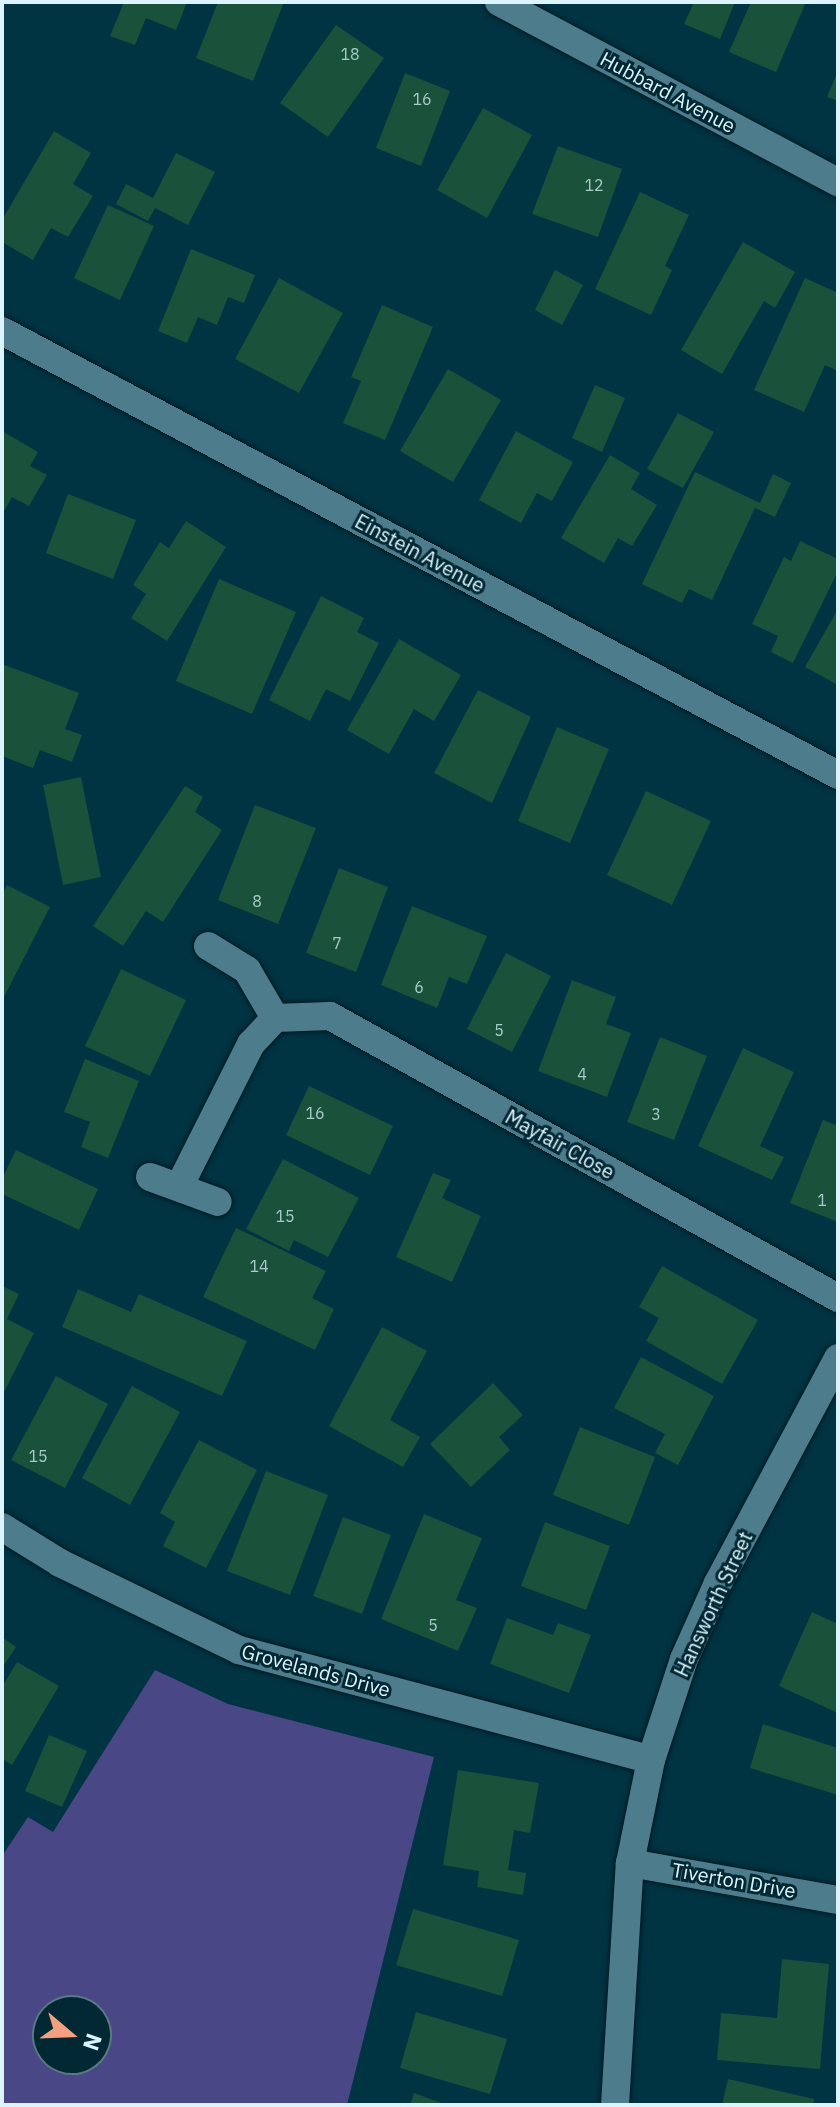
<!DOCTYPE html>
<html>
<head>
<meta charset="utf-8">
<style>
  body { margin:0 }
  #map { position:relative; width:840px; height:2107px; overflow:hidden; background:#003442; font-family:"IBM Plex Sans",sans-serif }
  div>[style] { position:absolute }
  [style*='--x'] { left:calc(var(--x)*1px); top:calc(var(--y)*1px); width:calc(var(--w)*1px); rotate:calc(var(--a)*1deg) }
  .green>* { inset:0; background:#494785 }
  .building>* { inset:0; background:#19513a }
  .roads { filter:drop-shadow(0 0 2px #021921) drop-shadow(0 0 2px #021921) }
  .street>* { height:28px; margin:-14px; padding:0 14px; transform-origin:14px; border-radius:14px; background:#4d7c8d }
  span { translate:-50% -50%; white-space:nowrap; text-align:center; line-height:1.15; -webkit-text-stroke:6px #022834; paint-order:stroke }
  .number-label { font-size:16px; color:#aacbcc }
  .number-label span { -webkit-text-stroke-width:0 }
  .street-label { font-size:20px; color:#dbf4fd }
  .frame { position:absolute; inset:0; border:4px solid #dbf4fd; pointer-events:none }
  .north { position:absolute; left:32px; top:1995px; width:80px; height:80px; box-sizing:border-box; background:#022834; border:2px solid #597a84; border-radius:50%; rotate:109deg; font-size:22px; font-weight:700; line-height:32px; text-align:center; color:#dbf4fd }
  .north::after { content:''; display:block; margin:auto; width:28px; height:36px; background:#f2a07f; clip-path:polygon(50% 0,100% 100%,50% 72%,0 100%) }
</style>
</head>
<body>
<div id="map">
  <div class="green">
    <i style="clip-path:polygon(evenodd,155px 1670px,228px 1704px,434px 1757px,347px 2105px,2px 2105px,2px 1856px,28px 1817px,53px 1832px,155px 1670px,48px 2011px,96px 2011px,96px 2059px,48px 2059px,48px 2011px)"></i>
  </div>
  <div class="building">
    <i style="clip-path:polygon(124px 2px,187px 2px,176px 30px,146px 18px,135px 45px,110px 36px)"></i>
    <i style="clip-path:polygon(218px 2px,284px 2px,253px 81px,196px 58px)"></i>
    <i style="clip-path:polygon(694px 2px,735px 2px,720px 39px,684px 24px)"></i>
    <i style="clip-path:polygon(751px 2px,806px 2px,776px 72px,729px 52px)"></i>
    <i style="clip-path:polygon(336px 25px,384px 58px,328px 137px,280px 103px)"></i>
    <i style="clip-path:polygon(838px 71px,838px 101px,827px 97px)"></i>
    <i style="clip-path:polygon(405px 73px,450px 91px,421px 166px,376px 148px)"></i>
    <i style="clip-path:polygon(483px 108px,532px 135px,487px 218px,437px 190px)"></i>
    <i style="clip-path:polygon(54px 131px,91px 153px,73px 184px,93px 196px,68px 237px,51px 228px,33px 260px,2px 242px,2px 220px)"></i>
    <i style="clip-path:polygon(558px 146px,622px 169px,598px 237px,532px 214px)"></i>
    <i style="clip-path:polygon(176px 153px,215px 172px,188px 225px,155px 208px,148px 221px,116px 204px,126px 184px,153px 198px)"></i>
    <i style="clip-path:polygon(640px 192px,689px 215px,665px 266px,672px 270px,651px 315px,595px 289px)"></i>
    <i style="clip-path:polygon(108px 205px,154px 226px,120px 300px,74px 278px)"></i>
    <i style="clip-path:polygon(743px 242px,795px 272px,775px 308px,764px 301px,722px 374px,681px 350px)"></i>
    <i style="clip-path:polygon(191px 249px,255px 275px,244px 303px,228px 297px,217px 325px,198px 317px,187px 343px,158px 331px)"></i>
    <i style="clip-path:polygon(555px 270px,583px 285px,562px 325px,535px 310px)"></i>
    <i style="clip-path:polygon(279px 278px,343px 313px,299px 393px,235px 359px)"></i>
    <i style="clip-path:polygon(805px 278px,838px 293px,838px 371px,825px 365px,804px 412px,754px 390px)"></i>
    <i style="clip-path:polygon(382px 305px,433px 327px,385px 440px,343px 423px,361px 381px,351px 377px)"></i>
    <i style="clip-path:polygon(448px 369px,501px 400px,453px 482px,400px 451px)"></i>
    <i style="clip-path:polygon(595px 385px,625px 398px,602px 452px,572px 438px)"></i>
    <i style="clip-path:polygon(678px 413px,714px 432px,683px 488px,647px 469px)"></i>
    <i style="clip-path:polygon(2px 431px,38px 452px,30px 466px,47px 475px,29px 506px,12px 497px,2px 515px)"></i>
    <i style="clip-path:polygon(516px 431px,573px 462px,552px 501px,537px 493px,521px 523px,479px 500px)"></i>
    <i style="clip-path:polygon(610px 455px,640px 473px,631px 489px,657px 505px,632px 546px,618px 538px,604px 563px,561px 538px)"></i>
    <i style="clip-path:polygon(695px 472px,760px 503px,773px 474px,791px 483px,775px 517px,755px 508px,712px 600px,689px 589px,682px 603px,642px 584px)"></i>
    <i style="clip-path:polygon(68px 494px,136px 520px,113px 579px,46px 553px)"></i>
    <i style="clip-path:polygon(186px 521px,226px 547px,167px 641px,131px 618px,146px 594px,133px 585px,160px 542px,169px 548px)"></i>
    <i style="clip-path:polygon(800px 541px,838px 559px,838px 571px,793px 663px,771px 652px,778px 636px,752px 624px,784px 557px,791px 561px)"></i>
    <i style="clip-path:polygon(219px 579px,296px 612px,252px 714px,176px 681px)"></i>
    <i style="clip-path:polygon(321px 596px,364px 618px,357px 632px,379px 643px,350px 701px,326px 689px,310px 721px,269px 700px)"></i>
    <i style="clip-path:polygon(838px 609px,838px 685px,805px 667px)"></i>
    <i style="clip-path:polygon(399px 639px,461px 675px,434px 721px,414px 709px,389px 754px,347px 730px)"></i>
    <i style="clip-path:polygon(2px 664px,79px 693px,65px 729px,82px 735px,72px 762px,40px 750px,33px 768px,2px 756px)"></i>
    <i style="clip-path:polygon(478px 690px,531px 717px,492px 803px,434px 773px)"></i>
    <i style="clip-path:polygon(557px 727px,609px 749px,570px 843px,518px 821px)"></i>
    <i style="clip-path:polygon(81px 777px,101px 877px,63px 885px,43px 785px)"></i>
    <i style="clip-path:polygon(185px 786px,203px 797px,195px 812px,222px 830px,163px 922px,146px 911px,123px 946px,93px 926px)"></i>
    <i style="clip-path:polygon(646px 791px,711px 821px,672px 905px,607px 875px)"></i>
    <i style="clip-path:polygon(255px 805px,316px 828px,278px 924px,218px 900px)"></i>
    <i style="clip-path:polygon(339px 868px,388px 887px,356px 972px,306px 953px)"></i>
    <i style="clip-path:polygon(7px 885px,50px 907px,2px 1001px,2px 895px)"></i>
    <i style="clip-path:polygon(412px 906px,487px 936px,467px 984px,449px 977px,437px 1008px,381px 985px)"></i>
    <i style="clip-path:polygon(506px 953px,551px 976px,512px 1052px,467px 1029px)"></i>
    <i style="clip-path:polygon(121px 969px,186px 1000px,150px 1076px,85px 1046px)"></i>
    <i style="clip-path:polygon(572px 980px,616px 997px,606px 1024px,631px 1033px,607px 1097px,538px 1071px)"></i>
    <i style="clip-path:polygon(660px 1037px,707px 1056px,674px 1140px,627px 1122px)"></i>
    <i style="clip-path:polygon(743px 1048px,794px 1072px,760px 1146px,784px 1157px,772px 1180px,698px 1146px)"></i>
    <i style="clip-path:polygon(85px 1059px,139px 1081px,108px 1158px,81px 1147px,90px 1122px,64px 1112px)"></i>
    <i style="clip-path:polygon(309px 1086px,393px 1126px,370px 1175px,286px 1135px)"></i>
    <i style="clip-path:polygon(823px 1120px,838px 1126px,838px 1222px,790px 1203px)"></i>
    <i style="clip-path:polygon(16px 1150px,98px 1189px,79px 1230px,2px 1194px,2px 1179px)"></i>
    <i style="clip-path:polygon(283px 1159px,359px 1198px,328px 1257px,294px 1240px,289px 1251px,246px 1229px)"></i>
    <i style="clip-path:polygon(433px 1173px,451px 1180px,442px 1198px,481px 1216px,452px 1282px,396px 1257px)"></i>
    <i style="clip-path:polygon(236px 1228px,326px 1271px,312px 1298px,334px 1309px,315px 1350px,203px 1297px)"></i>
    <i style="clip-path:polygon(662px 1266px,758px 1320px,722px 1384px,646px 1341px,659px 1318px,639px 1307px)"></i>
    <i style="clip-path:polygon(2px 1286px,19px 1294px,7px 1319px,34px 1333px,2px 1396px)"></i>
    <i style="clip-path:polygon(78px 1289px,131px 1312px,139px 1294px,247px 1341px,222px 1396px,62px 1327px)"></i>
    <i style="clip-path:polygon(382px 1327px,427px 1351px,390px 1420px,420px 1437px,403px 1467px,329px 1426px)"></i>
    <i style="clip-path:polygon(641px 1357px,714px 1396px,678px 1465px,655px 1453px,665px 1434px,614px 1408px)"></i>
    <i style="clip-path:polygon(56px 1376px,108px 1404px,65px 1488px,11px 1460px)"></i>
    <i style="clip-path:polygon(493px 1383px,523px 1415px,499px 1437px,510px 1450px,471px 1487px,430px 1444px)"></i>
    <i style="clip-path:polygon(132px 1386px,180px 1412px,130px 1505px,82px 1478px)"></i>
    <i style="clip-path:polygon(580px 1427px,655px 1457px,629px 1525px,553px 1495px)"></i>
    <i style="clip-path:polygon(199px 1440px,257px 1470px,206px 1568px,163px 1546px,175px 1522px,160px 1513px)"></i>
    <i style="clip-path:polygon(266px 1471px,328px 1495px,290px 1595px,227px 1571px)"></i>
    <i style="clip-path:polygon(424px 1514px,482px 1538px,456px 1600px,477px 1608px,458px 1651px,381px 1619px)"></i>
    <i style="clip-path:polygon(343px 1517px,391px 1535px,362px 1614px,313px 1596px)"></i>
    <i style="clip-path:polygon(545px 1522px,610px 1546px,586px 1610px,521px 1586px)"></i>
    <i style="clip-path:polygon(812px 1612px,838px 1624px,838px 1713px,779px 1686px)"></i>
    <i style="clip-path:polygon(507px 1618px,553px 1635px,558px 1623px,591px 1635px,569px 1693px,490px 1664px)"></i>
    <i style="clip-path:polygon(2px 1637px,16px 1647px,2px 1668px)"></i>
    <i style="clip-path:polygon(17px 1662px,59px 1686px,12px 1765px,2px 1759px,2px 1687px)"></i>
    <i style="clip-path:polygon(763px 1724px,838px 1748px,838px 1795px,750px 1768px)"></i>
    <i style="clip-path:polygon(49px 1735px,87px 1751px,62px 1807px,25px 1791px)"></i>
    <i style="clip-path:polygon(458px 1770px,539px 1783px,530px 1833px,514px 1830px,508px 1870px,526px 1873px,523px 1895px,477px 1887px,479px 1871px,443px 1865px)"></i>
    <i style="clip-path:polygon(413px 1909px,519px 1940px,502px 1996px,396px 1965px)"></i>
    <i style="clip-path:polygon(782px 1959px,829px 1964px,820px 2069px,717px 2060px,721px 2013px,777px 2018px)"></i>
    <i style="clip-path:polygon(416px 2012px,507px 2039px,490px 2094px,400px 2068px)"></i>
    <i style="clip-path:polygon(728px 2079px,814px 2099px,813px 2105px,722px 2105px)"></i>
    <i style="clip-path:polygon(414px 2093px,447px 2105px,410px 2105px)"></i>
  </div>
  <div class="roads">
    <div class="street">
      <i style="--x:499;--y:2;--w:384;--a:28"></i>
      <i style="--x:2;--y:331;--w:947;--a:27.97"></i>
      <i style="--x:208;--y:946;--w:46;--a:31.6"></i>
      <i style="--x:247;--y:970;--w:56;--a:59.7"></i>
      <i style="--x:150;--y:1177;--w:72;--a:20.2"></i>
      <i style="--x:180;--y:1185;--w:158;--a:-63.3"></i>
      <i style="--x:251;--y:1044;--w:35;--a:-47"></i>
      <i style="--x:275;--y:1018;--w:55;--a:-2.1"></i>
      <i style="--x:330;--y:1016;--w:581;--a:29.04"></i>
      <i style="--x:2;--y:1527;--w:68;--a:31.8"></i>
      <i style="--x:60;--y:1563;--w:199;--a:25.9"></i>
      <i style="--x:239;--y:1650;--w:426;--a:14.9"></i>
      <i style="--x:630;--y:1863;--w:211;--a:10.1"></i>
      <i style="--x:615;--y:2105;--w:242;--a:-86.5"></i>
      <i style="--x:630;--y:1863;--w:105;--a:-78.5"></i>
      <i style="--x:651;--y:1760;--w:106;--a:-71.9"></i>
      <i style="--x:684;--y:1659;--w:83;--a:-65.9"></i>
      <i style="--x:718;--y:1583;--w:255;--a:-61.9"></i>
    </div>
  </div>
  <div class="number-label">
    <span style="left:350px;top:54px">18</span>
    <span style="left:422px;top:99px">16</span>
    <span style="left:594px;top:185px">12</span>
    <span style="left:257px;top:901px">8</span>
    <span style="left:337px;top:943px">7</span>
    <span style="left:419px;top:987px">6</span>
    <span style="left:499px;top:1030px">5</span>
    <span style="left:582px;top:1074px">4</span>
    <span style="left:315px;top:1113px">16</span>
    <span style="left:656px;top:1114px">3</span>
    <span style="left:822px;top:1200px">1</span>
    <span style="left:285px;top:1216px">15</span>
    <span style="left:259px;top:1266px">14</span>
    <span style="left:38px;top:1456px">15</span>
    <span style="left:433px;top:1625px">5</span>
  </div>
  <div class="street-label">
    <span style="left:668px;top:92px;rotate:28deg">Hubbard Avenue</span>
    <span style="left:420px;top:553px;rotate:28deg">Einstein Avenue</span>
    <span style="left:560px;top:1144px;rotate:29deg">Mayfair Close</span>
    <span style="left:713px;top:1604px;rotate:-65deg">Hansworth Street</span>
    <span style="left:316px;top:1670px;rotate:15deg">Grovelands Drive</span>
    <span style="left:734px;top:1880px;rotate:10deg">Tiverton Drive</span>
  </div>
  <div class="frame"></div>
  <div class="north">N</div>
</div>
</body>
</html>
